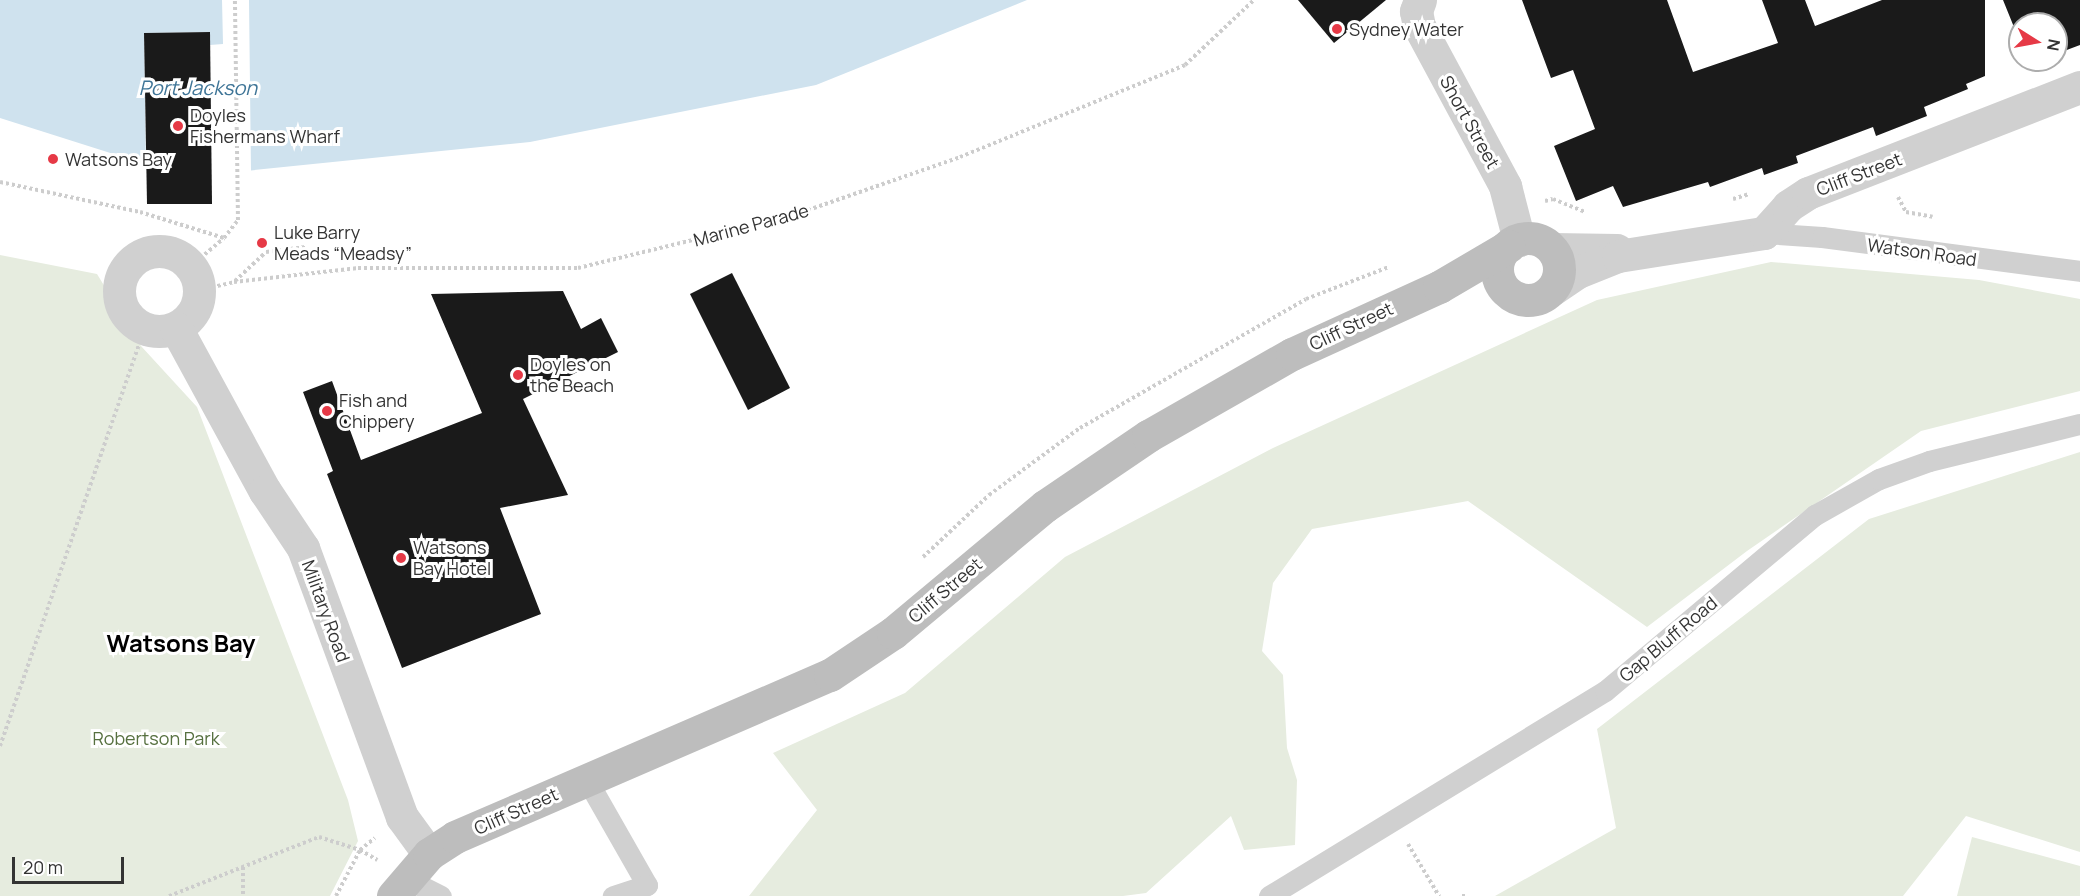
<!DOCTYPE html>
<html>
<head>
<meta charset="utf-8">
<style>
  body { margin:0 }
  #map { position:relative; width:2080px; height:896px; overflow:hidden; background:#fff; font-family:Manrope,sans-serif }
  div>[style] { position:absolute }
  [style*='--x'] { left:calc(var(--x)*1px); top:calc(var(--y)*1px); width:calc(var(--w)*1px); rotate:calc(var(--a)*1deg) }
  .green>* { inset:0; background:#e6ecdf }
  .water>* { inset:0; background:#cfe2ee }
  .pier>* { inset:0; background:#fff }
  .building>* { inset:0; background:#1a1a1a }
  .path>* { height:4px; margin-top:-2px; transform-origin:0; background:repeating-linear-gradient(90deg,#cdcdcd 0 3px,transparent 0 6px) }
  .lane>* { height:21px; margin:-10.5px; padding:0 10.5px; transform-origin:10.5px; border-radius:10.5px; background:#d0d0d0 }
  .street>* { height:33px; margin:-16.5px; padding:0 16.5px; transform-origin:16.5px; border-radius:16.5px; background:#d0d0d0 }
  .street>.ring { margin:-16.5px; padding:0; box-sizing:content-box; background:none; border:33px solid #d0d0d0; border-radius:50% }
  .secondary>* { height:33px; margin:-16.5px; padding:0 16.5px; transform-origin:16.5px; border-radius:16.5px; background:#bdbdbd }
  .secondary>.ring { margin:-16.5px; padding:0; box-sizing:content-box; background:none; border:33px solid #bdbdbd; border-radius:50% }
  .dots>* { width:16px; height:16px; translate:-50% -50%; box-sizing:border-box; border:3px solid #fff; border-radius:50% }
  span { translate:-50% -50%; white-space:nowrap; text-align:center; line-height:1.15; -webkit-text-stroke:6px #fff; paint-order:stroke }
  .poi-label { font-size:18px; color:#333 }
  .left { translate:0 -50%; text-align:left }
  .street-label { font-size:18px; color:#333 }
  .park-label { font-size:18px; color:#56703f }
  .water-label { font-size:20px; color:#3f7597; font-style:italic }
  .district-label { font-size:24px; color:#000; font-weight:700 }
  .north { position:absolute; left:2008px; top:12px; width:60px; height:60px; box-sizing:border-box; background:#fff; border:2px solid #adadad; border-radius:50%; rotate:101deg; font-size:16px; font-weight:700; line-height:24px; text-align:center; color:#333 }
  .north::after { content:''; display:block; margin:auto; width:21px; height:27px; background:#e63946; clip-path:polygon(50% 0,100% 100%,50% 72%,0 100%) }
  .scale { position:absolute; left:12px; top:857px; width:112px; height:27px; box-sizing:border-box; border:3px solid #333; border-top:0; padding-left:8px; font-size:18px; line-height:21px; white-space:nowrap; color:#333; -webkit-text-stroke:4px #fff; paint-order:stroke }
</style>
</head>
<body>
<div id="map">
  <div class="green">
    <i style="clip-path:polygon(0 255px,97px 274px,141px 346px,197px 407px,348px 800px,358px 841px,330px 896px,0 896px)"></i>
    <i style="clip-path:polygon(1771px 262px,1979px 280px,2080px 299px,2080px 391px,1921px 431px,1747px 551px,1647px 627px,1468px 501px,1312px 529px,1273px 583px,1262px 651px,1283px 675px,1287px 748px,1297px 780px,1295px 845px,1244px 850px,1231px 816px,1146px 893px,1123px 896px,749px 896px,817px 810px,773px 753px,905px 693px,1065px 557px,1273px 448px,1597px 300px)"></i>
    <i style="clip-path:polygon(2080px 452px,2080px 852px,1966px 816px,1903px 896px,1495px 896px,1616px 828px,1597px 729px,1869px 519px)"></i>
    <i style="clip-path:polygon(1972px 837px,2080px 866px,2080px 896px,1957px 896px)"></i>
  </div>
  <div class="water">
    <i style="clip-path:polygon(0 0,1027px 0,816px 85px,530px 142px,186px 177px,0 118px)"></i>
  </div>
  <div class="pier">
    <i style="clip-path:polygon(222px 0,249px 0,251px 173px,186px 180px,146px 167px,144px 33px,209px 32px,210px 45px,223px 44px)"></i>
  </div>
  <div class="building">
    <i style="clip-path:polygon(1298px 0,1386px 0,1334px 43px)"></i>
    <i style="clip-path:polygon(1522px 0,1667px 0,1693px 72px,1778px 43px,1762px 0,1805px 0,1815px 26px,1882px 0,1985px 0,1985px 76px,1966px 84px,1968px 89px,1924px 107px,1927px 116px,1876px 136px,1873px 127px,1796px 156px,1798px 163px,1764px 175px,1762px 168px,1710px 187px,1708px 182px,1623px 207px,1613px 186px,1576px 201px,1554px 146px,1595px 129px,1573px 70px,1551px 78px)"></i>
    <i style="clip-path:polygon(2003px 0,2080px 0,2080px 45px,2056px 54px,2056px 24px,2020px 24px,2020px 42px)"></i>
    <i style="clip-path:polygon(210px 32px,212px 204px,147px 204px,144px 33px)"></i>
    <i style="clip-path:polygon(732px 273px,790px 388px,748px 410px,690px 294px)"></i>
    <i style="clip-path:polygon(563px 291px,581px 329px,601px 318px,618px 352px,523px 399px,568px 495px,500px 508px,541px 614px,402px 668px,327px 474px,333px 471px,303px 392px,332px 381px,361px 460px,482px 413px,431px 294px)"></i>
  </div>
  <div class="path">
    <i style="--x:0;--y:182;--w:143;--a:12.1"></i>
    <i style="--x:140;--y:212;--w:88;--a:17.2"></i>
    <i style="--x:1898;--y:197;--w:17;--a:62"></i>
    <i style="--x:1906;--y:212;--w:27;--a:10"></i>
    <i style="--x:1733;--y:199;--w:17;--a:-17"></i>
    <i style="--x:1545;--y:201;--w:8;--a:-14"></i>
    <i style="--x:1553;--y:199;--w:35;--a:22"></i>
    <i style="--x:191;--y:266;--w:43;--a:-40.3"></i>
    <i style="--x:224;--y:238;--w:23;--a:-52"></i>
    <i style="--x:238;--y:220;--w:220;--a:-90.8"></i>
    <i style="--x:235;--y:281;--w:42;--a:-43.1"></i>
    <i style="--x:266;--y:252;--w:40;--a:-7.1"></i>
    <i style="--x:200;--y:290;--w:35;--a:-13"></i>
    <i style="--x:234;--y:282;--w:125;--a:-6.4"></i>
    <i style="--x:358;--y:268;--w:220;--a:0"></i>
    <i style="--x:578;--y:268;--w:219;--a:-13.7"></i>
    <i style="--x:791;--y:216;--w:179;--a:-19.2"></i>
    <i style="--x:960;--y:157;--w:243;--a:-22.2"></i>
    <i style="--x:1185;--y:65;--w:95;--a:-43.3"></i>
    <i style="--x:923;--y:557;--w:91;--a:-43.2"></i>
    <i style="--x:989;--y:495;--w:113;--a:-36.4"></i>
    <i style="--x:1080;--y:428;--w:260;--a:-29.7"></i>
    <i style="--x:1306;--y:299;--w:89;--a:-21.1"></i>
    <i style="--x:0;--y:746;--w:429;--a:-70.9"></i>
    <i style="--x:1408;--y:844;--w:61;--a:59.2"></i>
    <i style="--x:243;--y:867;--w:29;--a:90"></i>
    <i style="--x:169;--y:896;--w:161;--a:-21.5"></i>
    <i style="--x:319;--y:837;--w:43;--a:17.6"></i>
    <i style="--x:360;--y:850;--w:20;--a:30"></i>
    <i style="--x:336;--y:896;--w:52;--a:-62.4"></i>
    <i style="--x:360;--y:850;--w:19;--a:-39"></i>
    <i style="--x:1462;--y:896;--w:6;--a:0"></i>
  </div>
  <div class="lane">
    <i style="--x:1764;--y:233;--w:58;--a:3.9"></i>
    <i style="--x:1822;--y:237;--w:260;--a:7.5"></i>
    <i style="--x:587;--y:780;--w:121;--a:60.3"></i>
    <i style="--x:647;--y:885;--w:36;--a:162"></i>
    <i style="--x:405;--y:878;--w:40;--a:26.6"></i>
    <i style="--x:1269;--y:896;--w:394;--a:-31.4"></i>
    <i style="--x:1605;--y:691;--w:274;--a:-40"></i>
    <i style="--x:1815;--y:515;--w:73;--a:-29.4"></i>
    <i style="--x:1879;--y:479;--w:53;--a:-19.8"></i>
    <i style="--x:1929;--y:461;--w:155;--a:-13.8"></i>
  </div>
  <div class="street">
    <i style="--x:1420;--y:0;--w:12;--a:110"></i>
    <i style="--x:1416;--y:11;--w:15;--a:79"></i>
    <i style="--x:1419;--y:26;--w:182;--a:61.7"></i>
    <i style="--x:1505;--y:186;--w:56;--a:75.5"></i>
    <i style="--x:1552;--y:249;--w:65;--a:0.9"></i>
    <i class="ring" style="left:119px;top:251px;width:47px;height:47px"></i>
    <i style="--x:1551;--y:290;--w:32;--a:-34"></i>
    <i style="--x:1578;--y:272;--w:43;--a:-21.8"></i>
    <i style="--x:1618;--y:256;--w:148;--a:-9"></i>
    <i style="--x:1764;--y:233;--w:36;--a:-48"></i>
    <i style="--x:1788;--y:206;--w:24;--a:-33"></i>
    <i style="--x:1808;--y:193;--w:292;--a:-21.3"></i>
    <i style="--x:176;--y:328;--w:186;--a:61.4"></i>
    <i style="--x:265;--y:491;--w:69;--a:56.3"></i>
    <i style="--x:303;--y:548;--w:287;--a:69.8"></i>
    <i style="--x:402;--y:817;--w:46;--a:53.9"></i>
  </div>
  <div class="secondary">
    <i class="ring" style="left:1497px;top:238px;width:29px;height:29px"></i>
    <i style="--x:393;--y:896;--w:55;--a:-49.4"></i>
    <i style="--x:429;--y:854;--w:31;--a:-33"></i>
    <i style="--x:455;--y:837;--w:408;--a:-23.4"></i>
    <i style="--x:830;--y:675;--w:76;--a:-33.7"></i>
    <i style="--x:893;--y:633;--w:198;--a:-39.9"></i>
    <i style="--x:1045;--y:506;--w:125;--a:-34.2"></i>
    <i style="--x:1148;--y:436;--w:166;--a:-29.7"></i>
    <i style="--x:1292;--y:354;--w:162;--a:-24.5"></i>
    <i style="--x:1439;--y:287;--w:81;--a:-30.4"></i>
  </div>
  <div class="dots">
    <i style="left:1337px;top:29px;background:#e63946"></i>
    <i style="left:178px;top:126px;background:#e63946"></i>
    <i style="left:53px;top:159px;background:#e63946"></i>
    <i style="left:262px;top:243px;background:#e63946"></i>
    <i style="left:518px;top:375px;background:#e63946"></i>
    <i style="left:327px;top:411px;background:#e63946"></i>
    <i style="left:401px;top:558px;background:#e63946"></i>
  </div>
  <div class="poi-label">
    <span class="left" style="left:1349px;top:29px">Sydney Water</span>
    <span class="left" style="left:190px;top:126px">Doyles<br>Fishermans Wharf</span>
    <span class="left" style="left:65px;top:159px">Watsons Bay</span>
    <span class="left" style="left:274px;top:243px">Luke Barry<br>Meads “Meadsy”</span>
    <span class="left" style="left:530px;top:375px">Doyles on<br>the Beach</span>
    <span class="left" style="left:339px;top:411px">Fish and<br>Chippery</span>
    <span class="left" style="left:413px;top:558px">Watsons<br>Bay Hotel</span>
  </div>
  <div class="street-label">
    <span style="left:1470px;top:122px;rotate:61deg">Short Street</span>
    <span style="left:1859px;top:174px;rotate:-21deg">Cliff Street</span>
    <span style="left:751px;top:225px;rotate:-15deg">Marine Parade</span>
    <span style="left:1922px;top:252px;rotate:8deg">Watson Road</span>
    <span style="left:1351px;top:326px;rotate:-25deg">Cliff Street</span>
    <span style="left:945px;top:590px;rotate:-40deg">Cliff Street</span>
    <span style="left:326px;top:611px;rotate:70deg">Military Road</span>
    <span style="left:1668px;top:639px;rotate:-40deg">Gap Bluff Road</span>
    <span style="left:516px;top:811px;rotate:-24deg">Cliff Street</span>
  </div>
  <div class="park-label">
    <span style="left:156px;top:738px">Robertson Park</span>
  </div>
  <div class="water-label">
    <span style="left:198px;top:87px">Port Jackson</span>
  </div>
  <div class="district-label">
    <span style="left:181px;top:643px">Watsons Bay</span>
  </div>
  <div class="north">N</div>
  <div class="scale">20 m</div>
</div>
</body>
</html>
